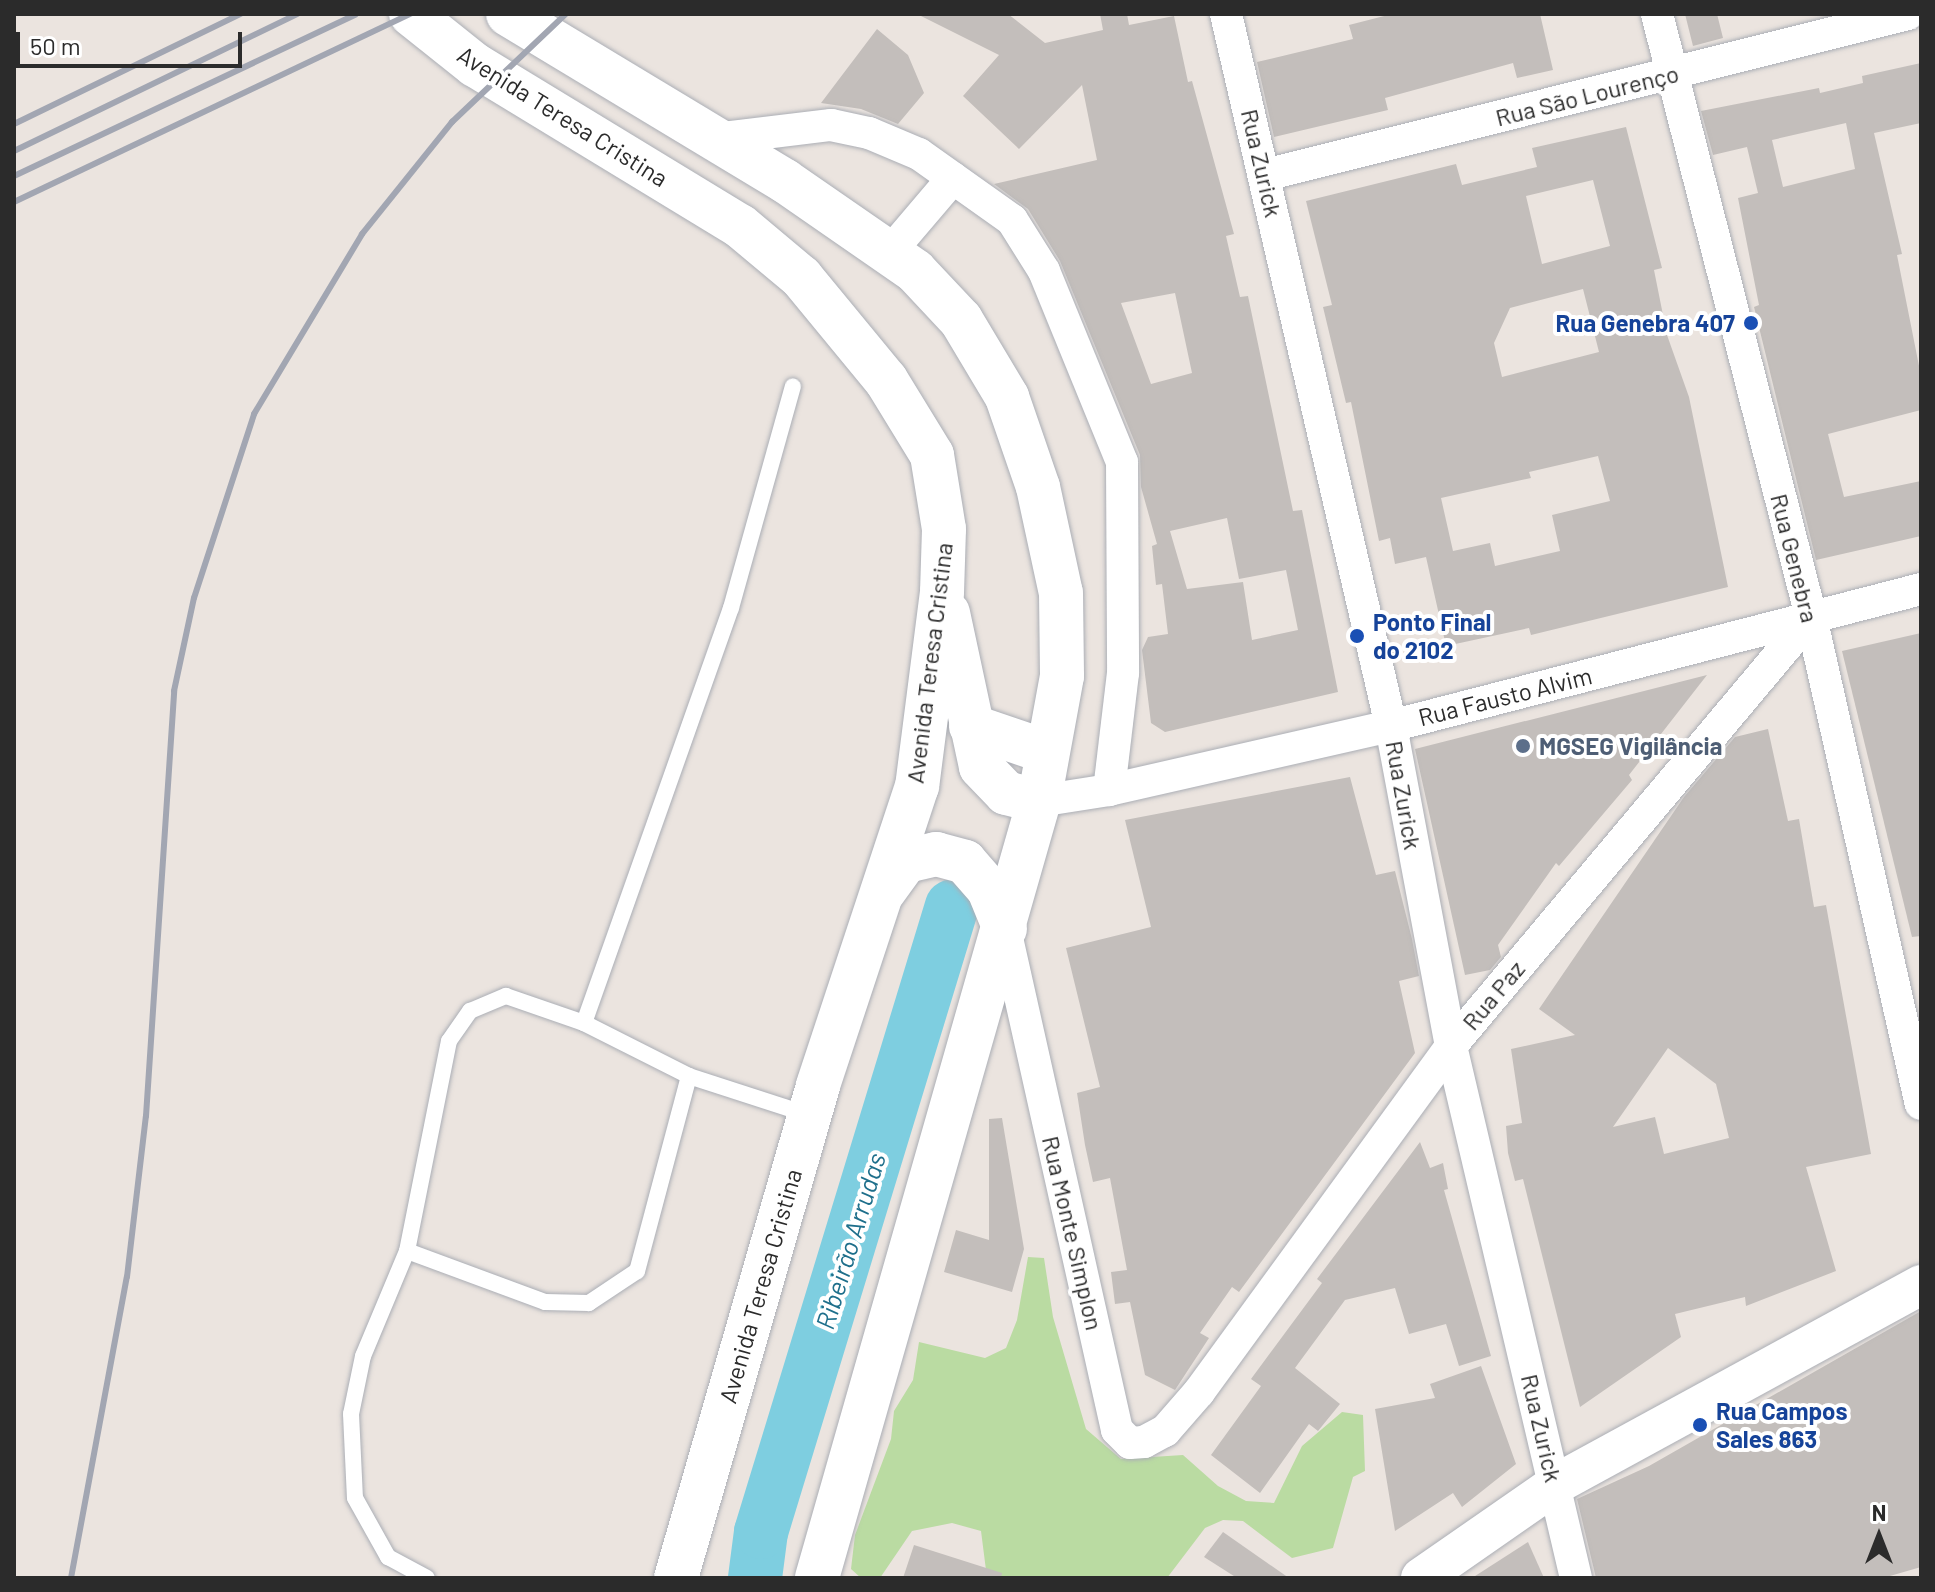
<!DOCTYPE html>
<html>
<head>
<meta charset="utf-8">
<style>
  body { margin:0 }
  #map { position:relative; width:1935px; height:1592px; overflow:hidden; background:#ebe4df; font-family:Barlow,sans-serif }
  div>[style] { position:absolute }
  [style*='--x'] { left:calc(var(--x)*1px); top:calc(var(--y)*1px); width:calc(var(--w)*1px); rotate:calc(var(--a)*1deg) }
  .green>* { inset:0; background:#badba2 }
  .river>* { height:54px; margin:-27px; padding:0 27px; transform-origin:27px; border-radius:27px; background:#7ecee0 }
  .building>* { inset:0; background:#c3bebb }
  .roads { filter:drop-shadow(0 0 2px #abaeb5) drop-shadow(0 0 2px #abaeb5) }
  .service>* { height:16px; margin:-8px; padding:0 8px; transform-origin:8px; border-radius:8px; background:#fff }
  .minor>* { height:32px; margin:-16px; padding:0 16px; transform-origin:16px; border-radius:16px; background:#fff }
  .tertiary>* { height:40px; margin:-20px; padding:0 20px; transform-origin:20px; border-radius:20px; background:#fff }
  .secondary>* { height:44px; margin:-22px; padding:0 22px; transform-origin:22px; border-radius:22px; background:#fff }
  .rail>* { height:6px; margin:-3px; padding:0 3px; transform-origin:3px; border-radius:3px; background:#a2a6b2 }
  .dots>* { width:22px; height:22px; translate:-50% -50%; box-sizing:border-box; border:4px solid #fff; border-radius:50% }
  span { translate:-50% -50%; white-space:nowrap; text-align:center; line-height:1.15; -webkit-text-stroke:8px #fff; paint-order:stroke }
  .street-label { font-size:24px; color:#2b2b2b }
  .transit-label { font-size:24px; color:#164399; font-weight:700 }
  .right { translate:-100% -50%; text-align:right }
  .left { translate:0 -50%; text-align:left }
  .service-label { font-size:24px; color:#4e5e75; font-weight:700 }
  .water-label { font-size:26px; color:#1e6f8b; font-style:italic }
  .frame { position:absolute; inset:0; border:16px solid #2b2b2b; pointer-events:none }
  .north { position:absolute; left:1839px; top:1496px; width:80px; height:80px; -webkit-text-stroke:6px #fff; paint-order:stroke; rotate:0deg; font-size:22px; font-weight:700; line-height:32px; text-align:center; color:#2b2b2b }
  .north::after { content:''; display:block; margin:auto; width:28px; height:36px; background:#2b2b2b; clip-path:polygon(50% 0,100% 100%,50% 72%,0 100%) }
  .scale { position:absolute; left:16px; top:32px; width:226px; height:36px; box-sizing:border-box; border:4px solid #2b2b2b; border-top:0; padding-left:10px; font-size:24px; line-height:28px; white-space:nowrap; color:#2b2b2b; -webkit-text-stroke:6px #fff; paint-order:stroke }
</style>
</head>
<body>
<div id="map">
  <div class="green">
    <i style="clip-path:polygon(1028px 1257px,1044px 1258px,1053px 1317px,1086px 1429px,1121px 1459px,1183px 1455px,1218px 1486px,1246px 1501px,1274px 1503px,1302px 1446px,1342px 1412px,1363px 1415px,1365px 1471px,1353px 1477px,1333px 1548px,1292px 1558px,1243px 1521px,1223px 1520px,1205px 1528px,1167px 1578px,987px 1578px,981px 1531px,952px 1523px,912px 1531px,880px 1578px,861px 1578px,851px 1569px,855px 1535px,891px 1439px,894px 1411px,913px 1380px,919px 1342px,985px 1358px,1006px 1348px,1017px 1320px)"></i>
  </div>
  <div class="river">
    <i style="--x:755;--y:1578;--w:46;--a:-82.6"></i>
    <i style="--x:761;--y:1532;--w:654;--a:-73.03"></i>
  </div>
  <div class="building">
    <i style="clip-path:polygon(evenodd,917px 14px,1008px 14px,1045px 43px,1103px 30px,1100px 14px,1127px 14px,1129px 25px,1174px 16px,1188px 82px,1192px 81px,1234px 234px,1226px 236px,1240px 297px,1248px 296px,1293px 511px,1302px 510px,1338px 692px,1165px 732px,1151px 723px,1142px 650px,1148px 637px,1168px 634px,1162px 584px,1156px 585px,1152px 546px,1157px 544px,1141px 487px,1140px 455px,1060px 261px,1028px 209px,994px 184px,1097px 160px,1082px 85px,1019px 149px,963px 96px,999px 55px,917px 14px,1175px 293px,1192px 373px,1151px 384px,1121px 303px,1175px 293px,917px 14px,1227px 518px,1239px 579px,1286px 570px,1298px 630px,1252px 640px,1243px 582px,1187px 589px,1170px 531px,1227px 518px)"></i>
    <i style="clip-path:polygon(1392px 14px,1540px 14px,1553px 70px,1517px 78px,1513px 63px,1385px 98px,1388px 110px,1274px 137px,1257px 62px,1353px 39px,1349px 25px)"></i>
    <i style="clip-path:polygon(1685px 14px,1717px 14px,1723px 38px,1693px 46px)"></i>
    <i style="clip-path:polygon(877px 29px,908px 55px,924px 93px,898px 124px,861px 109px,821px 103px)"></i>
    <i style="clip-path:polygon(evenodd,1921px 63px,1921px 123px,1874px 133px,1902px 254px,1897px 255px,1921px 376px,1921px 410px,1828px 434px,1844px 497px,1921px 481px,1921px 536px,1816px 560px,1754px 307px,1759px 305px,1738px 198px,1758px 193px,1747px 147px,1713px 155px,1701px 111px,1819px 88px,1820px 93px,1863px 83px,1862px 76px,1921px 63px,1846px 123px,1855px 169px,1783px 187px,1772px 140px,1846px 123px)"></i>
    <i style="clip-path:polygon(evenodd,1626px 127px,1662px 268px,1654px 270px,1667px 335px,1689px 397px,1728px 587px,1531px 635px,1529px 628px,1446px 646px,1426px 557px,1395px 564px,1390px 538px,1379px 541px,1351px 402px,1346px 403px,1323px 307px,1332px 305px,1306px 201px,1456px 164px,1462px 185px,1537px 167px,1532px 148px,1626px 127px,1593px 180px,1610px 246px,1542px 264px,1526px 196px,1593px 180px,1626px 127px,1583px 289px,1599px 352px,1502px 377px,1494px 343px,1510px 308px,1583px 289px,1626px 127px,1598px 456px,1610px 501px,1552px 515px,1560px 551px,1495px 566px,1490px 543px,1453px 551px,1441px 498px,1531px 478px,1529px 472px,1598px 456px)"></i>
    <i style="clip-path:polygon(1921px 633px,1921px 936px,1912px 937px,1842px 651px)"></i>
    <i style="clip-path:polygon(1707px 675px,1629px 775px,1632px 780px,1559px 866px,1556px 863px,1498px 945px,1501px 957px,1490px 970px,1465px 975px,1415px 749px)"></i>
    <i style="clip-path:polygon(evenodd,1768px 729px,1788px 821px,1799px 819px,1814px 907px,1826px 905px,1871px 1154px,1806px 1167px,1836px 1271px,1746px 1306px,1745px 1297px,1675px 1314px,1681px 1337px,1580px 1407px,1523px 1179px,1515px 1181px,1508px 1153px,1506px 1126px,1522px 1123px,1511px 1049px,1575px 1035px,1539px 1009px,1684px 797px,1735px 737px,1768px 729px,1668px 1048px,1716px 1084px,1729px 1138px,1664px 1154px,1655px 1117px,1613px 1127px,1668px 1048px)"></i>
    <i style="clip-path:polygon(1350px 777px,1376px 875px,1395px 871px,1412px 939px,1419px 976px,1399px 981px,1415px 1053px,1239px 1292px,1232px 1287px,1200px 1333px,1209px 1338px,1175px 1390px,1145px 1375px,1130px 1302px,1115px 1304px,1111px 1272px,1127px 1270px,1110px 1178px,1093px 1182px,1085px 1145px,1077px 1093px,1100px 1087px,1066px 948px,1151px 927px,1125px 820px)"></i>
    <i style="clip-path:polygon(1002px 1118px,1024px 1249px,1012px 1292px,944px 1272px,956px 1230px,989px 1240px,989px 1119px)"></i>
    <i style="clip-path:polygon(1420px 1142px,1430px 1168px,1443px 1163px,1448px 1189px,1444px 1190px,1491px 1356px,1459px 1366px,1446px 1324px,1409px 1334px,1395px 1288px,1345px 1300px,1295px 1368px,1340px 1404px,1318px 1431px,1309px 1424px,1260px 1493px,1211px 1455px,1261px 1386px,1251px 1379px,1322px 1283px,1317px 1279px)"></i>
    <i style="clip-path:polygon(1921px 1311px,1921px 1567px,1883px 1578px,1596px 1578px,1577px 1499px,1649px 1466px)"></i>
    <i style="clip-path:polygon(1481px 1366px,1516px 1464px,1462px 1507px,1453px 1493px,1395px 1531px,1375px 1409px,1435px 1398px,1430px 1384px)"></i>
    <i style="clip-path:polygon(1223px 1532px,1289px 1578px,1237px 1578px,1204px 1557px)"></i>
    <i style="clip-path:polygon(1528px 1542px,1544px 1578px,1472px 1578px)"></i>
    <i style="clip-path:polygon(914px 1545px,1002px 1573px,1001px 1578px,903px 1578px)"></i>
  </div>
  <div class="roads">
    <div class="service">
      <i style="--x:584;--y:1023;--w:440;--a:-70.5"></i>
      <i style="--x:731;--y:608;--w:230;--a:-74.4"></i>
      <i style="--x:689;--y:1076;--w:202;--a:104.9"></i>
      <i style="--x:637;--y:1271;--w:58;--a:146.3"></i>
      <i style="--x:589;--y:1303;--w:44;--a:-178.7"></i>
      <i style="--x:545;--y:1302;--w:147;--a:-159.7"></i>
      <i style="--x:407;--y:1251;--w:214;--a:-78.7"></i>
      <i style="--x:449;--y:1041;--w:37;--a:-55"></i>
      <i style="--x:470;--y:1011;--w:39;--a:-23"></i>
      <i style="--x:506;--y:996;--w:83;--a:19.1"></i>
      <i style="--x:584;--y:1023;--w:118;--a:26.8"></i>
      <i style="--x:689;--y:1076;--w:126;--a:18"></i>
      <i style="--x:407;--y:1251;--w:114;--a:112.7"></i>
      <i style="--x:363;--y:1356;--w:59;--a:101.7"></i>
      <i style="--x:351;--y:1414;--w:84;--a:87.3"></i>
      <i style="--x:355;--y:1498;--w:68;--a:60.8"></i>
      <i style="--x:388;--y:1557;--w:44;--a:28.3"></i>
    </div>
    <div class="minor">
      <i style="--x:1226;--y:14;--w:731;--a:76.95"></i>
      <i style="--x:1391;--y:726;--w:326;--a:79.4"></i>
      <i style="--x:1451;--y:1046;--w:546;--a:76.78"></i>
      <i style="--x:1657;--y:14;--w:622;--a:75.67"></i>
      <i style="--x:1811;--y:617;--w:499;--a:77.3"></i>
      <i style="--x:715;--y:139;--w:117;--a:-6.9"></i>
      <i style="--x:831;--y:125;--w:39;--a:12"></i>
      <i style="--x:869;--y:133;--w:54;--a:22.8"></i>
      <i style="--x:919;--y:154;--w:114;--a:35.4"></i>
      <i style="--x:1012;--y:220;--w:60;--a:57.9"></i>
      <i style="--x:1044;--y:271;--w:206;--a:67.8"></i>
      <i style="--x:1122;--y:462;--w:211;--a:89.7"></i>
      <i style="--x:1123;--y:673;--w:118;--a:96.8"></i>
      <i style="--x:1265;--y:175;--w:663;--a:-14.06"></i>
      <i style="--x:890;--y:252;--w:97;--a:-49.6"></i>
      <i style="--x:1039;--y:801;--w:71;--a:-8.9"></i>
      <i style="--x:1109;--y:790;--w:289;--a:-12.8"></i>
      <i style="--x:1391;--y:726;--w:547;--a:-14.49"></i>
      <i style="--x:1005;--y:929;--w:513;--a:77.4"></i>
      <i style="--x:1117;--y:1430;--w:18;--a:45"></i>
      <i style="--x:1130;--y:1443;--w:14;--a:-4"></i>
      <i style="--x:1144;--y:1442;--w:24;--a:-28"></i>
      <i style="--x:1165;--y:1431;--w:52;--a:-48.9"></i>
      <i style="--x:1199;--y:1392;--w:428;--a:-53.9"></i>
      <i style="--x:1451;--y:1046;--w:560;--a:-50"></i>
    </div>
    <div class="tertiary">
      <i style="--x:1421;--y:1578;--w:165;--a:-34.8"></i>
      <i style="--x:1556;--y:1484;--w:416;--a:-28.6"></i>
    </div>
    <div class="secondary">
      <i style="--x:411;--y:14;--w:82;--a:38.6"></i>
      <i style="--x:475;--y:65;--w:310;--a:31.3"></i>
      <i style="--x:740;--y:226;--w:80;--a:39.9"></i>
      <i style="--x:801;--y:277;--w:134;--a:50.5"></i>
      <i style="--x:886;--y:380;--w:88;--a:58.5"></i>
      <i style="--x:932;--y:455;--w:75;--a:80.8"></i>
      <i style="--x:944;--y:529;--w:63;--a:91.8"></i>
      <i style="--x:942;--y:592;--w:196;--a:97.3"></i>
      <i style="--x:917;--y:786;--w:316;--a:108.3"></i>
      <i style="--x:818;--y:1086;--w:512;--a:106.1"></i>
      <i style="--x:508;--y:14;--w:323;--a:31.1"></i>
      <i style="--x:785;--y:181;--w:158;--a:34.7"></i>
      <i style="--x:915;--y:271;--w:67;--a:46.8"></i>
      <i style="--x:961;--y:320;--w:90;--a:59.1"></i>
      <i style="--x:1007;--y:397;--w:95;--a:71"></i>
      <i style="--x:1038;--y:487;--w:108;--a:77.8"></i>
      <i style="--x:1061;--y:593;--w:83;--a:89.3"></i>
      <i style="--x:1062;--y:676;--w:127;--a:100.4"></i>
      <i style="--x:1039;--y:801;--w:808;--a:105.95"></i>
      <i style="--x:948;--y:613;--w:157;--a:77.9"></i>
      <i style="--x:981;--y:767;--w:36;--a:46"></i>
      <i style="--x:1006;--y:793;--w:34;--a:14"></i>
      <i style="--x:971;--y:726;--w:80;--a:18.9"></i>
      <i style="--x:884;--y:891;--w:37;--a:-54"></i>
      <i style="--x:906;--y:861;--w:31;--a:-13"></i>
      <i style="--x:936;--y:854;--w:30;--a:15"></i>
      <i style="--x:965;--y:862;--w:37;--a:49"></i>
      <i style="--x:989;--y:890;--w:42;--a:67.7"></i>
    </div>
  </div>
  <div class="rail">
    <i style="--x:14;--y:124;--w:252;--a:-25.9"></i>
    <i style="--x:14;--y:151;--w:315;--a:-25.8"></i>
    <i style="--x:14;--y:176;--w:378;--a:-25.3"></i>
    <i style="--x:14;--y:202;--w:438;--a:-25.4"></i>
    <i style="--x:71;--y:1578;--w:306;--a:-79.5"></i>
    <i style="--x:127;--y:1277;--w:162;--a:-83.3"></i>
    <i style="--x:146;--y:1116;--w:426;--a:-86.2"></i>
    <i style="--x:174;--y:691;--w:95;--a:-77.9"></i>
    <i style="--x:194;--y:598;--w:194;--a:-71.9"></i>
    <i style="--x:254;--y:414;--w:210;--a:-59"></i>
    <i style="--x:362;--y:234;--w:144;--a:-51.2"></i>
    <i style="--x:452;--y:122;--w:157;--a:-43.5"></i>
  </div>
  <div class="dots">
    <i style="left:1751px;top:323px;background:#1a4fb4"></i>
    <i style="left:1357px;top:636px;background:#1a4fb4"></i>
    <i style="left:1523px;top:746px;background:#5c6f8a"></i>
    <i style="left:1700px;top:1425px;background:#1a4fb4"></i>
  </div>
  <div class="street-label">
    <span style="left:1587px;top:95px;rotate:-14deg">Rua São Lourenço</span>
    <span style="left:563px;top:116px;rotate:32deg">Avenida Teresa Cristina</span>
    <span style="left:1262px;top:163px;rotate:77deg">Rua Zurick</span>
    <span style="left:1795px;top:558px;rotate:76deg">Rua Genebra</span>
    <span style="left:929px;top:663px;rotate:-83deg">Avenida Teresa Cristina</span>
    <span style="left:1505px;top:696px;rotate:-14deg">Rua Fausto Alvim</span>
    <span style="left:1404px;top:795px;rotate:80deg">Rua Zurick</span>
    <span style="left:1493px;top:995px;rotate:-50deg">Rua Paz</span>
    <span style="left:1073px;top:1233px;rotate:77deg">Rua Monte Simplon</span>
    <span style="left:760px;top:1286px;rotate:-74deg">Avenida Teresa Cristina</span>
    <span style="left:1542px;top:1428px;rotate:77deg">Rua Zurick</span>
  </div>
  <div class="transit-label">
    <span class="right" style="left:1735px;top:323px">Rua Genebra 407</span>
    <span class="left" style="left:1373px;top:636px">Ponto Final<br>do 2102</span>
    <span class="left" style="left:1716px;top:1425px">Rua Campos<br>Sales 863</span>
  </div>
  <div class="service-label">
    <span class="left" style="left:1539px;top:746px">MGSEG Vigilância</span>
  </div>
  <div class="water-label">
    <span style="left:850px;top:1241px;rotate:-73deg">Ribeirão Arrudas</span>
  </div>
  <div class="frame"></div>
  <div class="north">N</div>
  <div class="scale">50 m</div>
</div>
</body>
</html>
